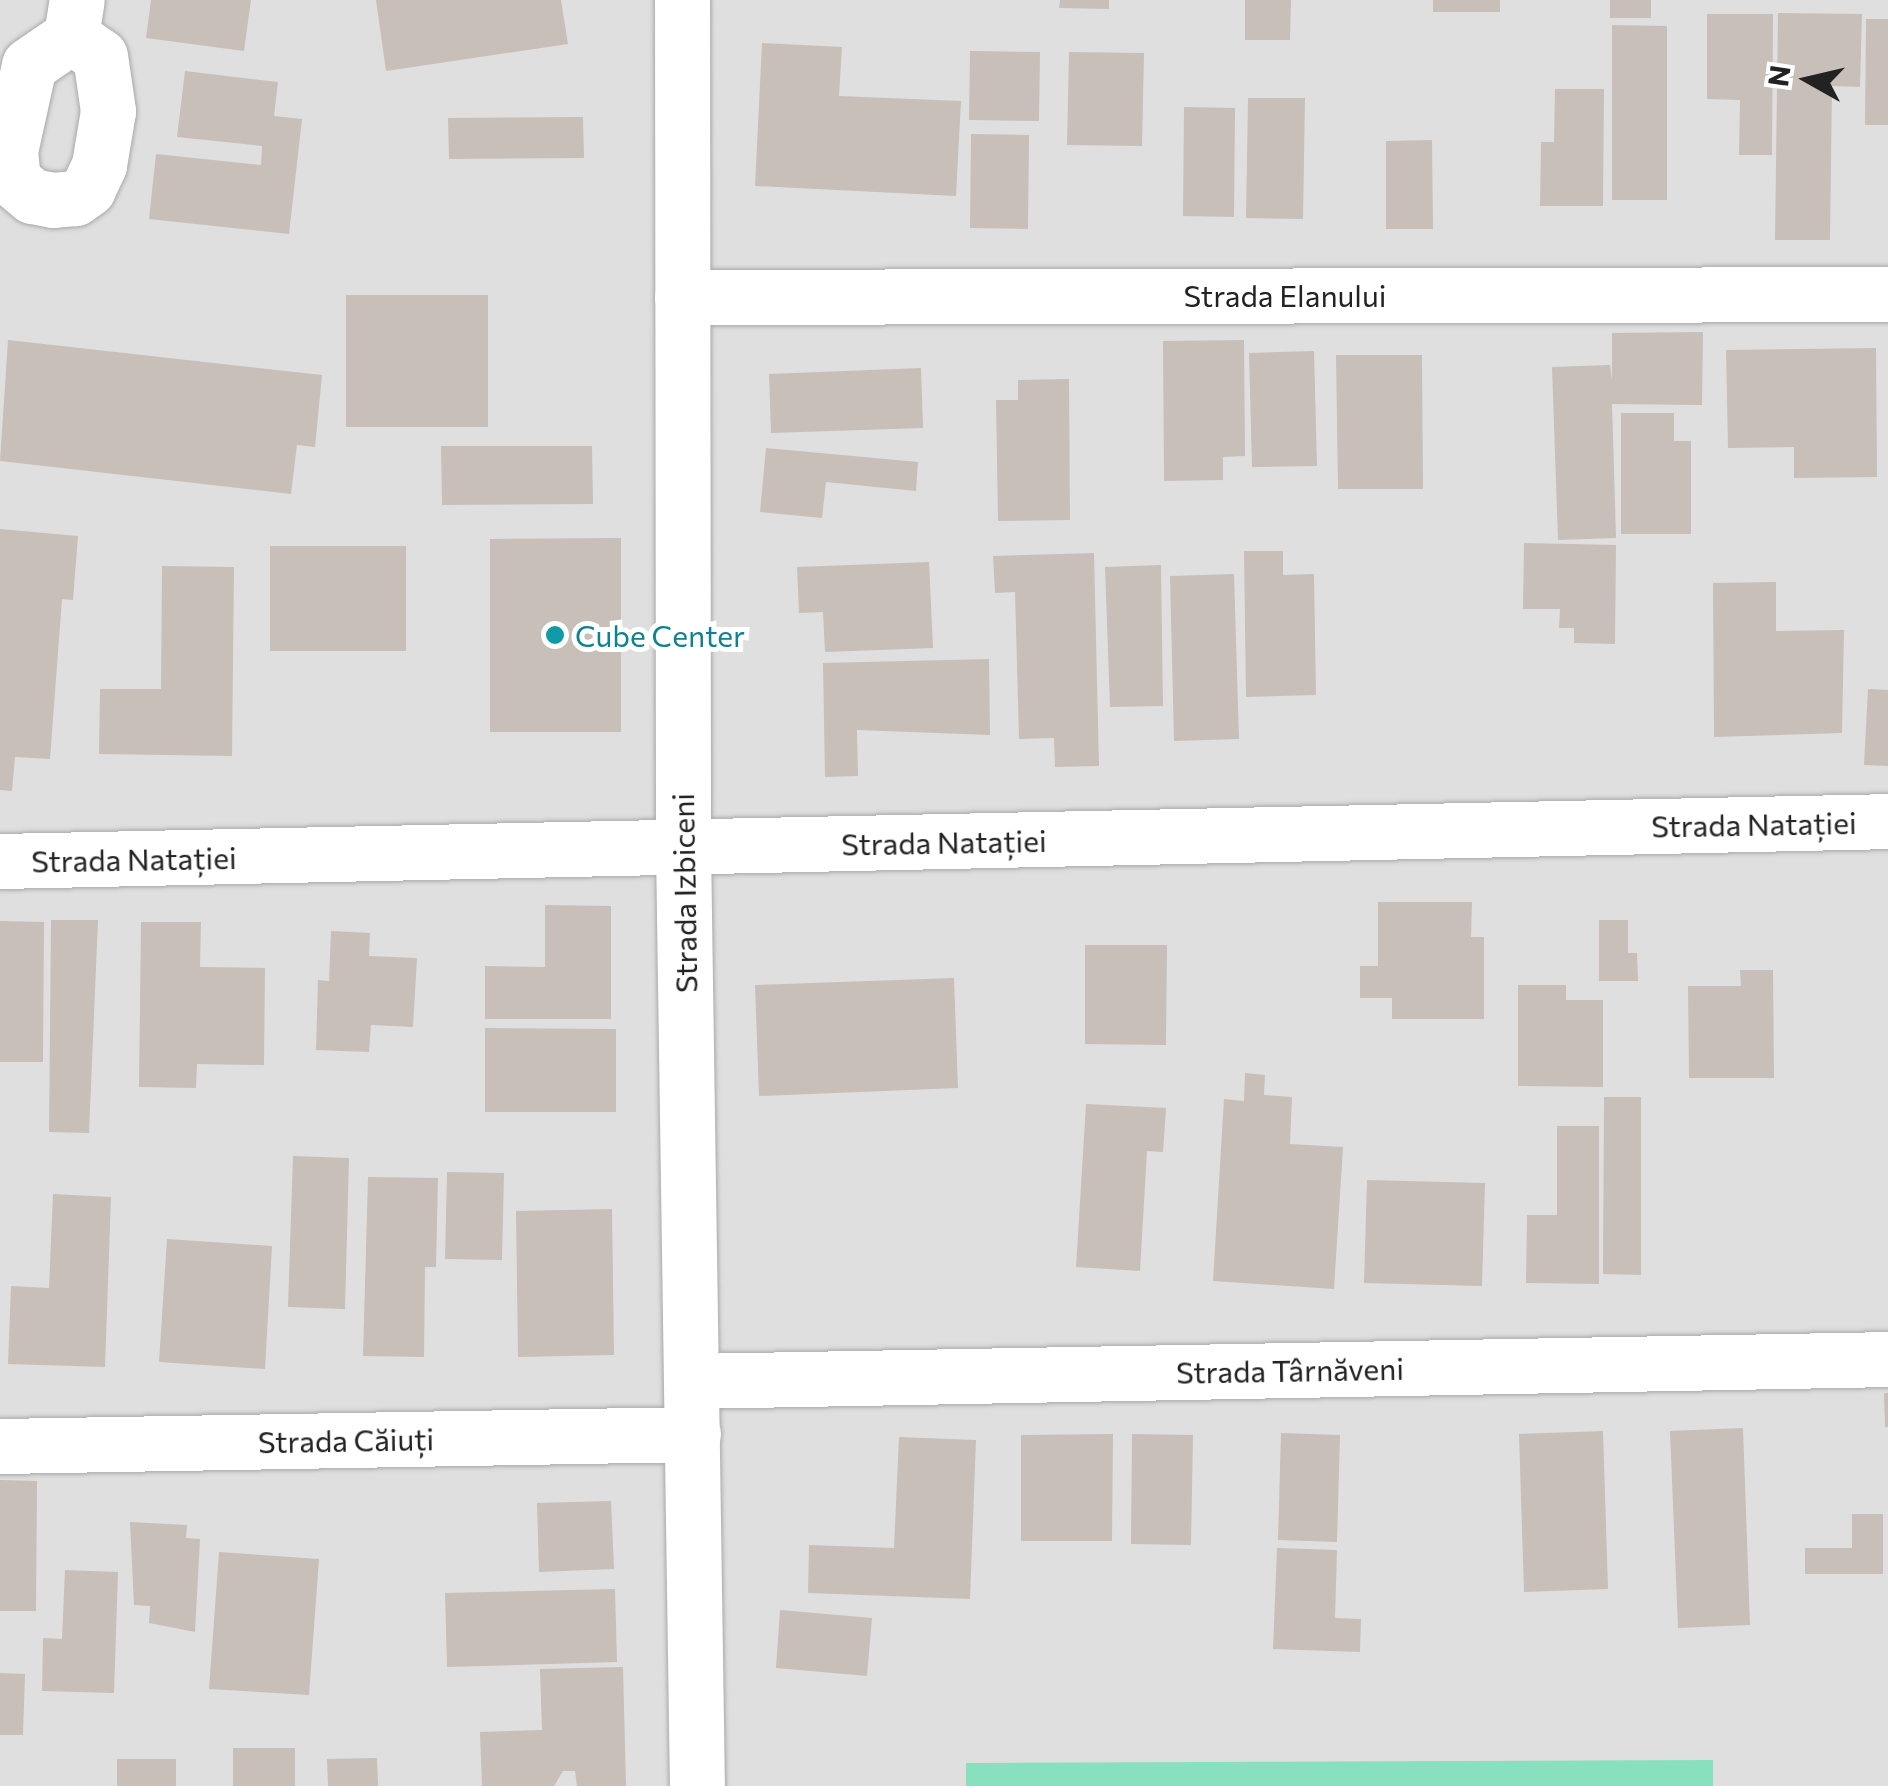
<!DOCTYPE html>
<html>
<head>
<meta charset="utf-8">
<style>
  body { margin:0 }
  #map { position:relative; width:1888px; height:1786px; overflow:hidden; background:#f2efe9; font-family:Commissioner,sans-serif }
  div>[style] { position:absolute }
  [style*='--x'] { left:calc(var(--x)*1px); top:calc(var(--y)*1px); width:calc(var(--w)*1px); rotate:calc(var(--a)*1deg) }
  .residential>* { inset:0; background:#e0dfdf }
  .pitch>* { inset:0; background:#88e0be }
  .building>* { inset:0; background:#c7bfb8 }
  .roads { filter:drop-shadow(0 0 2px #a9a9a9) drop-shadow(0 0 2px #a9a9a9) }
  .minor>* { height:55px; margin:-27.5px; padding:0 27.5px; transform-origin:27.5px; border-radius:27.5px; background:#fff }
  .dots>* { width:28px; height:28px; translate:-50% -50%; box-sizing:border-box; border:5px solid #fff; border-radius:50% }
  span { translate:-50% -50%; white-space:nowrap; text-align:center; line-height:1.15; -webkit-text-stroke:10px #fff; paint-order:stroke }
  .street-label { font-size:30px; color:#222 }
  .culture-label { font-size:30px; color:#0d838f }
  .left { translate:0 -50%; text-align:left }
  .north { position:absolute; left:1758px; top:30px; width:100px; height:100px; -webkit-text-stroke:8px #fff; paint-order:stroke; rotate:278deg; font-size:28px; font-weight:700; line-height:40px; text-align:center; color:#222 }
  .north::after { content:''; display:block; margin:auto; width:35px; height:45px; background:#222; clip-path:polygon(50% 0,100% 100%,50% 72%,0 100%) }
</style>
</head>
<body>
<div id="map">
  <div class="residential">
    <i style="clip-path:polygon(0 0,1888px 0,1888px 1786px,0 1786px)"></i>
  </div>
  <div class="pitch">
    <i style="clip-path:polygon(1713px 1760px,1713px 1786px,966px 1786px,966px 1763px)"></i>
  </div>
  <div class="building">
    <i style="clip-path:polygon(151px 0,251px 0,244px 51px,146px 38px)"></i>
    <i style="clip-path:polygon(376px 0,561px 0,568px 44px,386px 71px)"></i>
    <i style="clip-path:polygon(1060px 0,1109px 0,1109px 9px,1059px 8px)"></i>
    <i style="clip-path:polygon(1245px 0,1291px 0,1290px 40px,1245px 40px)"></i>
    <i style="clip-path:polygon(1433px 0,1500px 0,1500px 12px,1433px 12px)"></i>
    <i style="clip-path:polygon(1610px 0,1651px 0,1651px 18px,1610px 18px)"></i>
    <i style="clip-path:polygon(1778px 13px,1862px 14px,1860px 87px,1832px 86px,1830px 240px,1775px 240px)"></i>
    <i style="clip-path:polygon(1707px 14px,1773px 14px,1772px 155px,1739px 155px,1740px 100px,1707px 99px)"></i>
    <i style="clip-path:polygon(1866px 19px,1888px 19px,1888px 125px,1865px 125px)"></i>
    <i style="clip-path:polygon(1612px 25px,1667px 26px,1667px 200px,1612px 200px)"></i>
    <i style="clip-path:polygon(762px 43px,842px 47px,839px 96px,961px 101px,956px 196px,755px 186px)"></i>
    <i style="clip-path:polygon(970px 51px,1040px 52px,1039px 121px,969px 120px)"></i>
    <i style="clip-path:polygon(1069px 52px,1144px 53px,1142px 146px,1067px 145px)"></i>
    <i style="clip-path:polygon(185px 71px,278px 82px,274px 116px,302px 119px,289px 234px,149px 219px,156px 154px,261px 165px,262px 146px,177px 137px)"></i>
    <i style="clip-path:polygon(1555px 89px,1604px 89px,1603px 206px,1540px 206px,1541px 142px,1554px 142px)"></i>
    <i style="clip-path:polygon(1248px 98px,1305px 98px,1303px 219px,1246px 218px)"></i>
    <i style="clip-path:polygon(1184px 107px,1235px 108px,1234px 217px,1183px 216px)"></i>
    <i style="clip-path:polygon(583px 117px,584px 158px,449px 159px,448px 118px)"></i>
    <i style="clip-path:polygon(971px 134px,1029px 135px,1028px 229px,970px 228px)"></i>
    <i style="clip-path:polygon(1432px 140px,1433px 229px,1386px 229px,1386px 141px)"></i>
    <i style="clip-path:polygon(346px 295px,488px 295px,488px 427px,346px 427px)"></i>
    <i style="clip-path:polygon(1703px 332px,1702px 405px,1612px 404px,1616px 538px,1558px 540px,1552px 367px,1610px 365px,1612px 380px,1612px 333px)"></i>
    <i style="clip-path:polygon(8px 340px,322px 375px,315px 447px,297px 445px,291px 494px,0 461px)"></i>
    <i style="clip-path:polygon(1244px 340px,1245px 456px,1223px 457px,1223px 480px,1164px 481px,1163px 341px)"></i>
    <i style="clip-path:polygon(1876px 348px,1877px 477px,1794px 478px,1794px 447px,1728px 448px,1726px 350px)"></i>
    <i style="clip-path:polygon(1314px 351px,1317px 466px,1252px 467px,1249px 353px)"></i>
    <i style="clip-path:polygon(1336px 355px,1422px 355px,1423px 489px,1338px 489px)"></i>
    <i style="clip-path:polygon(921px 368px,923px 428px,771px 433px,769px 374px)"></i>
    <i style="clip-path:polygon(1069px 379px,1070px 520px,998px 521px,996px 400px,1018px 400px,1018px 380px)"></i>
    <i style="clip-path:polygon(1621px 413px,1674px 413px,1674px 441px,1691px 441px,1691px 534px,1621px 534px)"></i>
    <i style="clip-path:polygon(441px 446px,592px 446px,593px 504px,442px 505px)"></i>
    <i style="clip-path:polygon(766px 448px,918px 462px,916px 491px,826px 482px,822px 518px,760px 512px)"></i>
    <i style="clip-path:polygon(0 529px,78px 536px,73px 600px,62px 599px,50px 759px,15px 757px,12px 791px,0 790px)"></i>
    <i style="clip-path:polygon(621px 538px,621px 732px,490px 732px,490px 539px)"></i>
    <i style="clip-path:polygon(1524px 543px,1616px 545px,1615px 644px,1574px 643px,1574px 628px,1559px 628px,1560px 609px,1523px 609px)"></i>
    <i style="clip-path:polygon(270px 546px,406px 546px,406px 651px,270px 651px)"></i>
    <i style="clip-path:polygon(1244px 551px,1283px 551px,1283px 575px,1314px 574px,1316px 695px,1246px 697px)"></i>
    <i style="clip-path:polygon(1094px 553px,1099px 766px,1055px 767px,1054px 738px,1019px 739px,1015px 592px,995px 593px,993px 556px)"></i>
    <i style="clip-path:polygon(929px 562px,933px 648px,825px 652px,823px 612px,799px 613px,797px 567px)"></i>
    <i style="clip-path:polygon(1161px 565px,1163px 706px,1110px 707px,1105px 567px)"></i>
    <i style="clip-path:polygon(162px 566px,234px 567px,232px 756px,99px 754px,100px 689px,161px 689px)"></i>
    <i style="clip-path:polygon(1234px 574px,1239px 739px,1174px 741px,1170px 576px)"></i>
    <i style="clip-path:polygon(1776px 582px,1776px 631px,1844px 630px,1842px 733px,1714px 737px,1713px 583px)"></i>
    <i style="clip-path:polygon(989px 659px,990px 735px,857px 730px,858px 776px,825px 777px,823px 663px)"></i>
    <i style="clip-path:polygon(1868px 689px,1888px 690px,1888px 766px,1864px 765px)"></i>
    <i style="clip-path:polygon(1378px 902px,1472px 902px,1471px 937px,1484px 937px,1484px 1019px,1392px 1019px,1392px 998px,1360px 998px,1360px 966px,1378px 966px)"></i>
    <i style="clip-path:polygon(545px 905px,611px 906px,611px 1019px,485px 1019px,485px 966px,545px 967px)"></i>
    <i style="clip-path:polygon(51px 920px,98px 920px,89px 1133px,49px 1132px)"></i>
    <i style="clip-path:polygon(1599px 920px,1628px 920px,1628px 953px,1637px 953px,1638px 981px,1599px 981px)"></i>
    <i style="clip-path:polygon(0 921px,44px 922px,43px 1062px,0 1062px)"></i>
    <i style="clip-path:polygon(141px 922px,201px 922px,200px 967px,265px 968px,264px 1065px,197px 1064px,196px 1088px,139px 1087px)"></i>
    <i style="clip-path:polygon(331px 931px,370px 933px,369px 956px,417px 958px,413px 1027px,371px 1025px,369px 1052px,316px 1050px,318px 980px,329px 981px)"></i>
    <i style="clip-path:polygon(1085px 945px,1167px 945px,1166px 1045px,1085px 1044px)"></i>
    <i style="clip-path:polygon(1740px 970px,1773px 970px,1774px 1078px,1689px 1078px,1688px 986px,1741px 986px)"></i>
    <i style="clip-path:polygon(954px 978px,958px 1088px,759px 1096px,755px 985px)"></i>
    <i style="clip-path:polygon(1518px 985px,1566px 985px,1566px 1000px,1603px 1000px,1603px 1087px,1518px 1086px)"></i>
    <i style="clip-path:polygon(485px 1028px,616px 1029px,616px 1112px,485px 1112px)"></i>
    <i style="clip-path:polygon(1245px 1073px,1265px 1075px,1264px 1095px,1292px 1097px,1290px 1144px,1343px 1147px,1334px 1289px,1213px 1281px,1224px 1099px,1244px 1101px)"></i>
    <i style="clip-path:polygon(1604px 1097px,1641px 1097px,1641px 1275px,1603px 1274px)"></i>
    <i style="clip-path:polygon(1086px 1104px,1166px 1108px,1163px 1152px,1147px 1151px,1140px 1271px,1076px 1267px)"></i>
    <i style="clip-path:polygon(1557px 1126px,1599px 1126px,1599px 1284px,1526px 1283px,1527px 1215px,1557px 1215px)"></i>
    <i style="clip-path:polygon(293px 1156px,349px 1158px,345px 1309px,288px 1307px)"></i>
    <i style="clip-path:polygon(447px 1172px,504px 1173px,502px 1260px,445px 1259px)"></i>
    <i style="clip-path:polygon(368px 1177px,438px 1178px,436px 1267px,425px 1267px,424px 1357px,363px 1356px)"></i>
    <i style="clip-path:polygon(1367px 1180px,1485px 1183px,1482px 1286px,1364px 1283px)"></i>
    <i style="clip-path:polygon(53px 1194px,111px 1197px,105px 1367px,8px 1364px,11px 1286px,49px 1288px)"></i>
    <i style="clip-path:polygon(612px 1209px,614px 1355px,518px 1357px,516px 1211px)"></i>
    <i style="clip-path:polygon(167px 1239px,272px 1246px,265px 1369px,159px 1362px)"></i>
    <i style="clip-path:polygon(1884px 1393px,1888px 1393px,1888px 1427px,1885px 1427px)"></i>
    <i style="clip-path:polygon(1743px 1428px,1750px 1625px,1678px 1628px,1670px 1431px)"></i>
    <i style="clip-path:polygon(1603px 1431px,1608px 1589px,1524px 1592px,1519px 1434px)"></i>
    <i style="clip-path:polygon(1281px 1433px,1340px 1435px,1337px 1542px,1278px 1540px)"></i>
    <i style="clip-path:polygon(1113px 1434px,1112px 1541px,1021px 1541px,1021px 1435px)"></i>
    <i style="clip-path:polygon(1132px 1434px,1193px 1435px,1191px 1545px,1131px 1544px)"></i>
    <i style="clip-path:polygon(899px 1437px,976px 1440px,970px 1599px,808px 1593px,809px 1545px,894px 1548px)"></i>
    <i style="clip-path:polygon(0 1480px,37px 1481px,36px 1611px,0 1611px)"></i>
    <i style="clip-path:polygon(611px 1501px,614px 1569px,539px 1572px,537px 1503px)"></i>
    <i style="clip-path:polygon(1852px 1514px,1883px 1514px,1883px 1574px,1805px 1574px,1805px 1548px,1852px 1548px)"></i>
    <i style="clip-path:polygon(130px 1522px,187px 1525px,186px 1538px,200px 1539px,195px 1632px,149px 1623px,150px 1606px,134px 1605px)"></i>
    <i style="clip-path:polygon(1277px 1548px,1337px 1550px,1335px 1618px,1361px 1619px,1360px 1652px,1273px 1649px)"></i>
    <i style="clip-path:polygon(219px 1552px,319px 1559px,309px 1695px,209px 1689px)"></i>
    <i style="clip-path:polygon(65px 1570px,118px 1572px,114px 1693px,42px 1691px,43px 1638px,62px 1639px)"></i>
    <i style="clip-path:polygon(615px 1589px,617px 1662px,447px 1667px,445px 1593px)"></i>
    <i style="clip-path:polygon(780px 1610px,872px 1618px,867px 1676px,776px 1668px)"></i>
    <i style="clip-path:polygon(623px 1667px,626px 1786px,577px 1786px,575px 1771px,563px 1771px,554px 1786px,482px 1786px,480px 1732px,542px 1730px,540px 1669px)"></i>
    <i style="clip-path:polygon(0 1673px,25px 1674px,23px 1735px,0 1735px)"></i>
    <i style="clip-path:polygon(233px 1748px,295px 1748px,295px 1786px,233px 1786px)"></i>
    <i style="clip-path:polygon(377px 1758px,378px 1786px,328px 1786px,327px 1759px)"></i>
    <i style="clip-path:polygon(117px 1759px,176px 1759px,176px 1786px,117px 1786px)"></i>
  </div>
  <div class="roads">
    <div class="minor">
      <i style="--x:682;--y:0;--w:847;--a:89.93"></i>
      <i style="--x:683;--y:847;--w:939;--a:89.15"></i>
      <i style="--x:71;--y:36;--w:35;--a:35"></i>
      <i style="--x:100;--y:56;--w:56;--a:81.7"></i>
      <i style="--x:108;--y:111;--w:55;--a:99.5"></i>
      <i style="--x:99;--y:165;--w:26;--a:115"></i>
      <i style="--x:88;--y:189;--w:16;--a:145"></i>
      <i style="--x:75;--y:198;--w:22;--a:175"></i>
      <i style="--x:53;--y:200;--w:21;--a:-169"></i>
      <i style="--x:32;--y:196;--w:25;--a:-140"></i>
      <i style="--x:13;--y:180;--w:29;--a:-96"></i>
      <i style="--x:10;--y:151;--w:88;--a:-77.5"></i>
      <i style="--x:29;--y:65;--w:51;--a:-34.6"></i>
      <i style="--x:71;--y:36;--w:36;--a:-81"></i>
      <i style="--x:682;--y:297;--w:1206;--a:-0.14"></i>
      <i style="--x:0;--y:861;--w:1888;--a:-1.21"></i>
      <i style="--x:692;--y:1381;--w:1196;--a:-1.05"></i>
      <i style="--x:0;--y:1446;--w:693;--a:-0.99"></i>
    </div>
  </div>
  <div class="dots">
    <i style="left:555px;top:635px;background:#0f9aa8"></i>
  </div>
  <div class="street-label">
    <span style="left:1285px;top:295px">Strada Elanului</span>
    <span style="left:1754px;top:824px;rotate:-1deg">Strada Natației</span>
    <span style="left:944px;top:842px;rotate:-1deg">Strada Natației</span>
    <span style="left:134px;top:859px;rotate:-1deg">Strada Natației</span>
    <span style="left:684px;top:893px;rotate:-91deg">Strada Izbiceni</span>
    <span style="left:1290px;top:1370px;rotate:-1deg">Strada Târnăveni</span>
    <span style="left:346px;top:1440px;rotate:-1deg">Strada Căiuți</span>
  </div>
  <div class="culture-label">
    <span class="left" style="left:575px;top:635px">Cube Center</span>
  </div>
  <div class="north">N</div>
</div>
</body>
</html>
